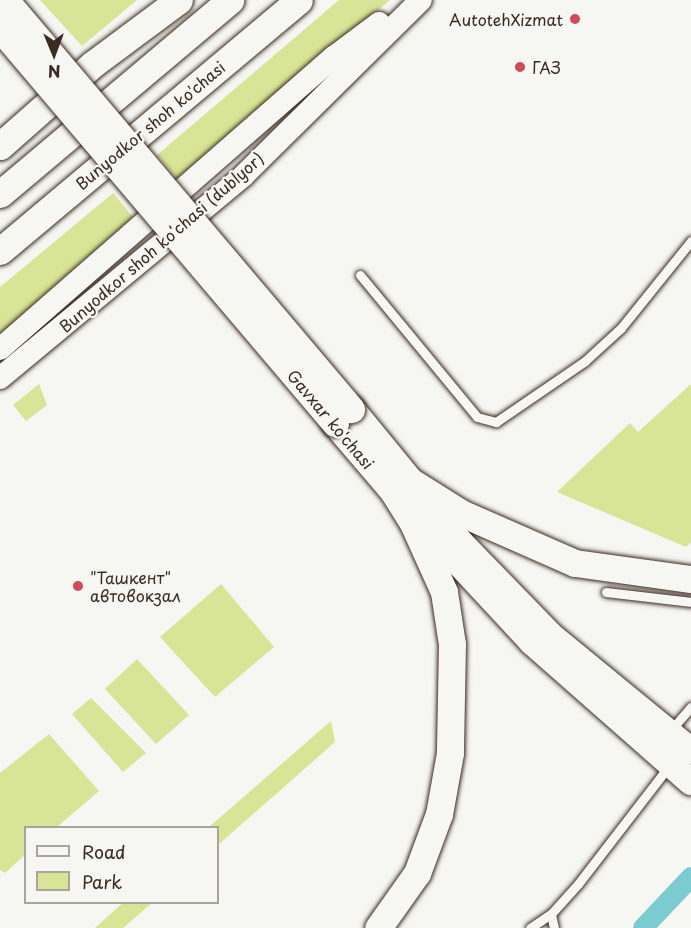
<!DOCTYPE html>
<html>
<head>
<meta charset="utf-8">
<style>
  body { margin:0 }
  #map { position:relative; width:691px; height:928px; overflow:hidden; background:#f6f6f2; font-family:"Playpen Sans",sans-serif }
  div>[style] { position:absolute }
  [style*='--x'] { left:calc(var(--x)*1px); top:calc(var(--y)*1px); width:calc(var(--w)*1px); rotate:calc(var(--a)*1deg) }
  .green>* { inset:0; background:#d8e496 }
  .canal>* { height:20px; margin:-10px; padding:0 10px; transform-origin:10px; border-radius:10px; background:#7bccd1 }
  .roads { filter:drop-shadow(0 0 2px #3b2a1e) drop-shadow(0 0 2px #3b2a1e) }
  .service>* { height:9px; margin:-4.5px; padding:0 4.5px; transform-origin:4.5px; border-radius:4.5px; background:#f6f6f2 }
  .tertiary>* { height:22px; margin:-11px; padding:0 11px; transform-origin:11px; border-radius:11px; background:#f6f6f2 }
  .secondary>* { height:26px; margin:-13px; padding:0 13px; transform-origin:13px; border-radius:13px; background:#f6f6f2 }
  .primary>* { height:27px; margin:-13.5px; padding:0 13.5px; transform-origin:13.5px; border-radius:13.5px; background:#f6f6f2 }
  .bridges { filter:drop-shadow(0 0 2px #3b2a1e) drop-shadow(0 0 2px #3b2a1e) }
  .primary-bridge>* { height:27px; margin:-13.5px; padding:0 13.5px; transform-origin:13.5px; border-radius:13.5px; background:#f6f6f2 }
  .dots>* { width:16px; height:16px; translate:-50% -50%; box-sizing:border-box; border:3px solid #f6f6f2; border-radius:50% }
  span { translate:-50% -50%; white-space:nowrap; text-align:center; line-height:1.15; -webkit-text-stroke:4.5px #f6f6f2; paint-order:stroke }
  .poi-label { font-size:16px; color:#3b2a1e }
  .right { translate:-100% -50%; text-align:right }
  .left { translate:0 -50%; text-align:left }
  .street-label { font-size:16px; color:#3b2a1e }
  .legend { position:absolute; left:24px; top:826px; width:195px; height:78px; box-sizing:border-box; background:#f6f6f2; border:2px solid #aba49d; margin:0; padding:8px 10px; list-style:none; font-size:18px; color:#3b2a1e }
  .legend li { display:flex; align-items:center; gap:12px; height:30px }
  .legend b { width:30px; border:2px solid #aba49d }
  .north { position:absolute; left:24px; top:24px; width:60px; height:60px; -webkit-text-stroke:4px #f6f6f2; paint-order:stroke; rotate:179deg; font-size:16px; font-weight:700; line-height:24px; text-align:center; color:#3b2a1e }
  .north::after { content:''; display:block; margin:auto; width:21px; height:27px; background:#3b2a1e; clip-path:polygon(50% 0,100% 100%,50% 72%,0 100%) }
</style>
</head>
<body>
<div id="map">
  <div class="green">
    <i style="clip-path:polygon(40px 0,137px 0,82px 46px)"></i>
    <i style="clip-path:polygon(339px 0,390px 0,177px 179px,157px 155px)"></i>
    <i style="clip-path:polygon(113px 193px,133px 217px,0 336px,0 287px)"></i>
    <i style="clip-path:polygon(39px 384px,47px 405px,26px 421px,13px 405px)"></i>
    <i style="clip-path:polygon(691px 384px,691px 542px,686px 547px,557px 492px,630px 423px,638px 432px)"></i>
    <i style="clip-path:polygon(221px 584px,274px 647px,215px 697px,160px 637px)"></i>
    <i style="clip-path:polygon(137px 659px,189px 715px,156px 744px,105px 689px)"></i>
    <i style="clip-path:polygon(91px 698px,146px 753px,123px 772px,72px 714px)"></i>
    <i style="clip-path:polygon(331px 721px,335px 742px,218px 845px,218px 828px,209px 827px)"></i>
    <i style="clip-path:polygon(49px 734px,99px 791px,57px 827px,26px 828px,25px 855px,5px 873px,0 870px,0 773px)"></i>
    <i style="clip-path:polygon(124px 902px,152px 903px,123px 928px,95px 928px)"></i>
  </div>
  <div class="canal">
    <i style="--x:643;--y:928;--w:70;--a:-46.7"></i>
  </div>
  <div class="roads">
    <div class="service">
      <i style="--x:360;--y:275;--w:184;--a:50.5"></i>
      <i style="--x:477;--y:417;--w:20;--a:15"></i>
      <i style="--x:496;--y:422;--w:108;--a:-34.4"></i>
      <i style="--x:585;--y:361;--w:49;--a:-42.5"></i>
      <i style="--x:621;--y:328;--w:112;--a:-51.2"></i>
      <i style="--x:606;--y:592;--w:86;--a:6.7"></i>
      <i style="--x:670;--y:731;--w:32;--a:-49"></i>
      <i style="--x:551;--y:914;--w:14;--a:78"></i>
      <i style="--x:530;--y:928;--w:25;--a:-34"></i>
      <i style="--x:551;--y:914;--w:40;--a:-48"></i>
      <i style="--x:578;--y:884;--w:149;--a:-52.4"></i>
    </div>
    <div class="tertiary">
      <i style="--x:0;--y:349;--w:445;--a:-41.2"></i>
      <i style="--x:335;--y:56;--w:55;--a:-36.9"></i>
      <i style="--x:0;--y:378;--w:316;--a:-39.7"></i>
      <i style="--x:243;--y:176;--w:250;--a:-44.7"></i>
    </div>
    <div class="secondary">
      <i style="--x:416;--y:489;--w:70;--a:50.2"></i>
      <i style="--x:461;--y:543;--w:128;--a:45.9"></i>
      <i style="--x:550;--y:635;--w:183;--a:39.4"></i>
      <i style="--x:413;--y:514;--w:175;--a:47.1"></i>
      <i style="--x:532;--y:642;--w:212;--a:41.4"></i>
    </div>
    <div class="primary">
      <i style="--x:0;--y:146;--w:124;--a:-41.4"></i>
      <i style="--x:93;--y:64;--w:107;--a:-36.7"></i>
      <i style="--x:0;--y:194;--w:301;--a:-40.1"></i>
      <i style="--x:0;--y:251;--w:390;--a:-40"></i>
      <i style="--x:351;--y:409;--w:93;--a:50.7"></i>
      <i style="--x:410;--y:481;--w:60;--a:32.1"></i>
      <i style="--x:461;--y:513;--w:124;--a:23.7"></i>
      <i style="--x:575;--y:563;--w:117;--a:7.9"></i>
      <i style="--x:335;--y:423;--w:89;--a:49.5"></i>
      <i style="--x:393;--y:491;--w:36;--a:58"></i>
      <i style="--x:412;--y:521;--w:78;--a:65.7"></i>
      <i style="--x:444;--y:592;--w:53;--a:81.3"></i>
      <i style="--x:452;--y:644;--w:109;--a:91.1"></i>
      <i style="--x:450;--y:753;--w:62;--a:100.2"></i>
      <i style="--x:439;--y:814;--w:63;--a:110.4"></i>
      <i style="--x:417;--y:873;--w:67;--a:125.3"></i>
    </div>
  </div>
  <div class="bridges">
    <div class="primary-bridge">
      <i style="--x:5;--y:0;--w:536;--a:49.77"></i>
      <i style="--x:0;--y:28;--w:518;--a:49.7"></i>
    </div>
  </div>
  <div class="dots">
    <i style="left:575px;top:19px;background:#d1495b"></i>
    <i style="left:520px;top:67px;background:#d1495b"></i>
    <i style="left:78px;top:586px;background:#d1495b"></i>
  </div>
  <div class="poi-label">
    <span class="right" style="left:563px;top:19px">AutotehXizmat</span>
    <span class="left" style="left:532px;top:67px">ГАЗ</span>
    <span class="left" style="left:90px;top:586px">"Ташкент"<br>автовокзал</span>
  </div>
  <div class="street-label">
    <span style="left:150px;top:125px;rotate:-40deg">Bunyodkor shoh ko'chasi</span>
    <span style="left:161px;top:242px;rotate:-41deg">Bunyodkor shoh koʻchasi (dublyor)</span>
    <span style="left:331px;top:419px;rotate:50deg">Gavxar ko'chasi</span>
  </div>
  <ul class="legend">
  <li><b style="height:8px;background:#f6f6f2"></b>Road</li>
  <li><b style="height:16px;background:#d8e496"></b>Park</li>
  </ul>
  <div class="north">N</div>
</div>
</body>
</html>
